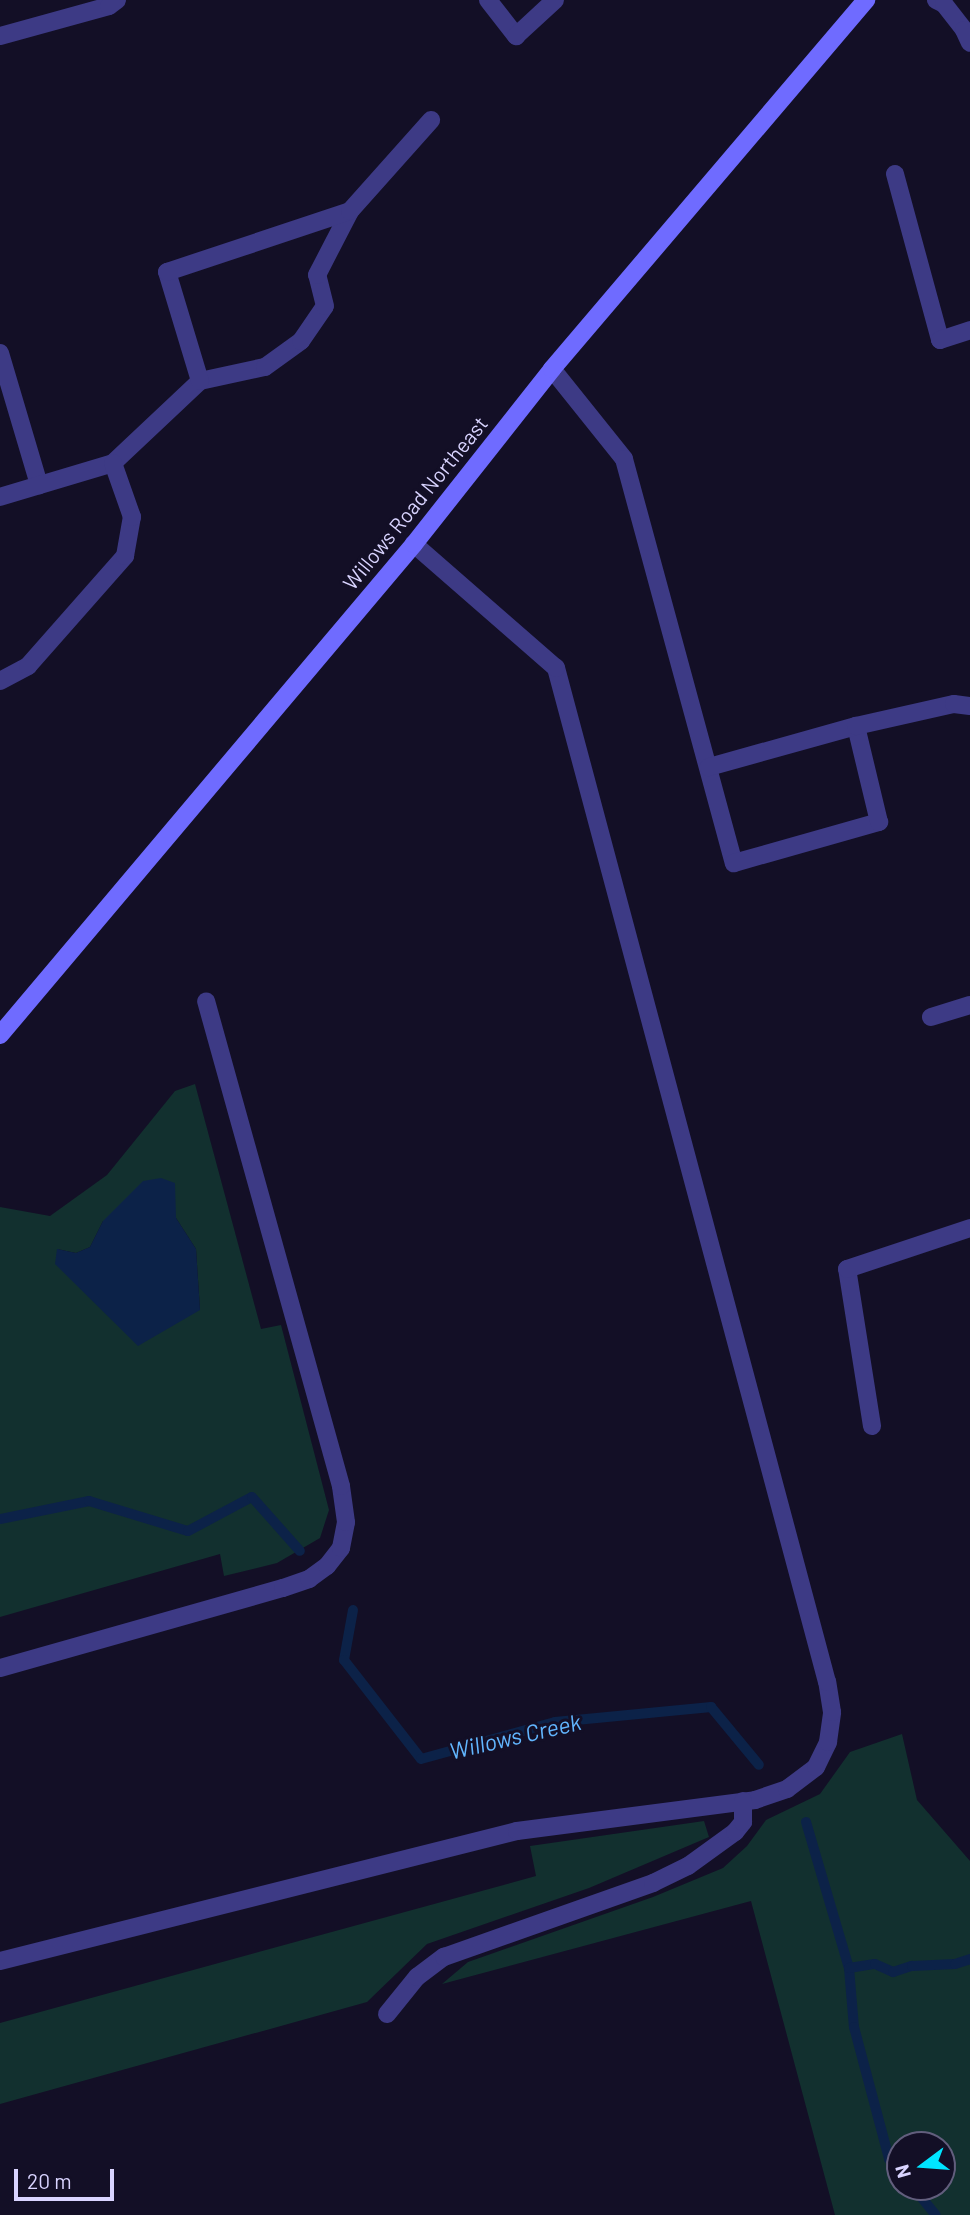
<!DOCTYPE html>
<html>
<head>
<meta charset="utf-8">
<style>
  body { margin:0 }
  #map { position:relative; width:970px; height:2215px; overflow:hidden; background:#130f26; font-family:Barlow,sans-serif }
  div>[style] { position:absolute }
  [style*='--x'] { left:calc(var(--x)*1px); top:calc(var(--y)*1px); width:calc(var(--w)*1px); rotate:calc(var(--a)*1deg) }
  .green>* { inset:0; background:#12302f }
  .water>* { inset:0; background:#0c2248 }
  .stream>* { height:10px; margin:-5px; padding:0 5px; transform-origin:5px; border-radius:5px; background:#0c2248 }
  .service>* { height:18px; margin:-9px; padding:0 9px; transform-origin:9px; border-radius:9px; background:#3d3a85 }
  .minor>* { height:18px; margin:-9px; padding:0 9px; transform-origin:9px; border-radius:9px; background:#3d3a85 }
  .secondary>* { height:18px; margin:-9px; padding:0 9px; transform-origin:9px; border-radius:9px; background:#6f6bff }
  span { translate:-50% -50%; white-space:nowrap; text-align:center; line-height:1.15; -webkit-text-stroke:6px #130f26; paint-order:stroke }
  .street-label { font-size:21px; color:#d9d4ff }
  .water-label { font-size:23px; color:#62b6ff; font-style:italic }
  .north { position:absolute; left:886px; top:2131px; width:70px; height:70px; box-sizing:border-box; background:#130f26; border:2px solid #625e7d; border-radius:50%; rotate:254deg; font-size:19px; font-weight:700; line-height:28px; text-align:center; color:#d9d4ff }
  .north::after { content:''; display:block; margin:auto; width:24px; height:32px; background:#00e5ff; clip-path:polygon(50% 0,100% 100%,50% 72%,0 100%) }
  .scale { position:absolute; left:14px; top:2169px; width:100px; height:32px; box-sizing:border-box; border:4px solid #d9d4ff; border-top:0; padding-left:9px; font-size:21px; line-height:24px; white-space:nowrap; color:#d9d4ff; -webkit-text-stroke:5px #130f26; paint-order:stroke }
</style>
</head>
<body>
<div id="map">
  <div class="green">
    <i style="clip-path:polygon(evenodd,195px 1084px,261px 1329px,281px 1325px,329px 1510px,320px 1538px,277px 1563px,224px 1576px,220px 1554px,0 1617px,0 1207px,50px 1216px,107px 1175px,175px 1091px,195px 1084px,176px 1218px,196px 1249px,200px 1310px,57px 1249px,76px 1253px,90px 1247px,103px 1221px,176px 1218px)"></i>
    <i style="clip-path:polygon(evenodd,902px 1734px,917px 1800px,970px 1861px,970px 2215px,835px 2215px,751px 1901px,442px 1984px,468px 1962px,653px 1897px,723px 1868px,747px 1846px,766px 1820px,820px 1794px,850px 1752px,902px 1734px,900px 2145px,942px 2145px,942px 2187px,900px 2187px,900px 2145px)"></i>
    <i style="clip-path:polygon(704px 1821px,709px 1837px,589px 1888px,427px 1944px,367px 2002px,0 2104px,0 2023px,536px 1876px,530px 1846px)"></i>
  </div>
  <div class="water">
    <i style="clip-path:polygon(161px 1178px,175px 1183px,176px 1218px,196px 1249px,200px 1310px,138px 1346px,55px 1264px,57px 1249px,76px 1253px,90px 1247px,103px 1221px,143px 1181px)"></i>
  </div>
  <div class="stream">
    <i style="--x:0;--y:1519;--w:91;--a:-11.4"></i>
    <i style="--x:89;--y:1501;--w:103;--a:16.9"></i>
    <i style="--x:188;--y:1531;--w:72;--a:-28"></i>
    <i style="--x:252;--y:1497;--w:72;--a:48.4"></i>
    <i style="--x:353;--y:1610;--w:51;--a:100.2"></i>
    <i style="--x:344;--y:1660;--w:125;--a:52.1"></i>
    <i style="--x:421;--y:1759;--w:139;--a:-15.4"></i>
    <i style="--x:555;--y:1722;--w:157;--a:-5.5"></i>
    <i style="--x:711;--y:1707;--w:75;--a:50.4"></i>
    <i style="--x:806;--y:1822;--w:152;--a:73.6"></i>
    <i style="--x:849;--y:1968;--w:59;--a:85.2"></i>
    <i style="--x:854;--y:2027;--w:137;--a:75.1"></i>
    <i style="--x:889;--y:2159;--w:16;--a:47"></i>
    <i style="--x:849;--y:1968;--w:26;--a:-9"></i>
    <i style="--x:875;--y:1964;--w:20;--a:24"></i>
    <i style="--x:893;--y:1972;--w:20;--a:-18"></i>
    <i style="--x:912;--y:1966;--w:43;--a:-2.7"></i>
    <i style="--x:955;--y:1964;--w:16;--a:-18"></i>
    <i style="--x:913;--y:2187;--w:36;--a:51"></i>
  </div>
  <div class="service">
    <i style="--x:488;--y:0;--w:46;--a:52.1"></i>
    <i style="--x:516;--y:36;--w:53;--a:-42.7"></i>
    <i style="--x:0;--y:36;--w:113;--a:-15.4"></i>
    <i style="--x:109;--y:6;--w:10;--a:-37"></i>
    <i style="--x:895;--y:174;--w:172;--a:74.8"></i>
    <i style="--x:940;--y:340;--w:32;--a:-18"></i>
    <i style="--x:0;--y:353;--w:138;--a:73.5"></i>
    <i style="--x:552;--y:369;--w:115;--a:51.3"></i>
    <i style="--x:624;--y:459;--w:419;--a:74.8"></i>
    <i style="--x:734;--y:863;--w:151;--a:-15.8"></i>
    <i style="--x:879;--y:822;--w:99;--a:-103.5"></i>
    <i style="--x:856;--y:726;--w:153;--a:164.4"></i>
    <i style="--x:200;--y:381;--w:66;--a:-12.2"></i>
    <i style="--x:265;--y:367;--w:44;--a:-35.8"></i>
    <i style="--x:301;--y:341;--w:42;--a:-55.6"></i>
    <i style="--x:325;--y:306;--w:32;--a:-104"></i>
    <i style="--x:317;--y:275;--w:72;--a:-62.7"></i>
    <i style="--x:0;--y:497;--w:118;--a:-16.7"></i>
    <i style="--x:113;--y:463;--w:120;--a:-43.3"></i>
    <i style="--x:200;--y:381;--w:114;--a:-106.8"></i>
    <i style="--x:167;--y:272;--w:193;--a:-18.4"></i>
    <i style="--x:350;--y:211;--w:122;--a:-48.3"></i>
    <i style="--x:0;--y:681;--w:32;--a:-28"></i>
    <i style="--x:28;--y:666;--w:147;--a:-48.6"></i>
    <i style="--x:125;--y:556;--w:40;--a:-80"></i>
    <i style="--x:132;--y:517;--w:57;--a:-109.4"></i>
    <i style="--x:856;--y:726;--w:100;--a:-12.7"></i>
    <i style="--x:954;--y:704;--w:16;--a:7"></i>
    <i style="--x:931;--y:1017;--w:41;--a:-17.1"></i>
    <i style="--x:872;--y:1426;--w:159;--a:-99"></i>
    <i style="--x:847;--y:1269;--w:130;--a:-18.4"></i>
    <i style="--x:0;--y:1668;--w:294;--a:-15.8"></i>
    <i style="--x:283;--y:1588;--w:28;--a:-19"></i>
    <i style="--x:309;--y:1579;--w:22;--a:-36"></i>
    <i style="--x:327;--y:1566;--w:23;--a:-52"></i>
    <i style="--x:341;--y:1548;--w:26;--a:-79"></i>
    <i style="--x:346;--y:1522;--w:36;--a:-98"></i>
    <i style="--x:341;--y:1486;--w:503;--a:-105.55"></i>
    <i style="--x:0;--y:1961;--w:533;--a:-14.11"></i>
    <i style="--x:517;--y:1831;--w:240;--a:-7.4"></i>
    <i style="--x:755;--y:1800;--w:34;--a:-19"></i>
    <i style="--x:787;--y:1789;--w:36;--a:-37"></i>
    <i style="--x:816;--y:1767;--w:28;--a:-64"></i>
    <i style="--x:828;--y:1742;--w:30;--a:-82"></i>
    <i style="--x:832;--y:1712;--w:30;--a:-99"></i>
    <i style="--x:827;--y:1682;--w:1050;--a:-104.96"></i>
    <i style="--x:556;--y:668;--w:189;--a:-138.9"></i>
    <i style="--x:387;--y:2014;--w:48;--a:-51"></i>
    <i style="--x:417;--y:1977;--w:34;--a:-37"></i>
    <i style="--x:444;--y:1957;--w:222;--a:-19.5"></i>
    <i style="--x:653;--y:1883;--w:39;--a:-26"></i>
    <i style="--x:688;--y:1866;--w:58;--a:-35.9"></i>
    <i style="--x:735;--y:1832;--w:13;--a:-51"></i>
    <i style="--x:743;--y:1822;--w:21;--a:-90"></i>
  </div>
  <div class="minor">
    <i style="--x:936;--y:0;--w:9;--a:27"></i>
    <i style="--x:944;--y:4;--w:33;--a:52"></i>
    <i style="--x:964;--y:30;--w:14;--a:65"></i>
  </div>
  <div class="secondary">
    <i style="--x:0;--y:1035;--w:642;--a:-49.86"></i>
    <i style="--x:414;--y:544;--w:223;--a:-51.7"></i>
    <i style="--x:552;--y:369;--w:485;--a:-49.6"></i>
  </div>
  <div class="street-label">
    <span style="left:415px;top:503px;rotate:-51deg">Willows Road Northeast</span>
  </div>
  <div class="water-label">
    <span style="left:515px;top:1736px;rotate:-13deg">Willows Creek</span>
  </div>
  <div class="north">N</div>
  <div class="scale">20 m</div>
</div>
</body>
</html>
